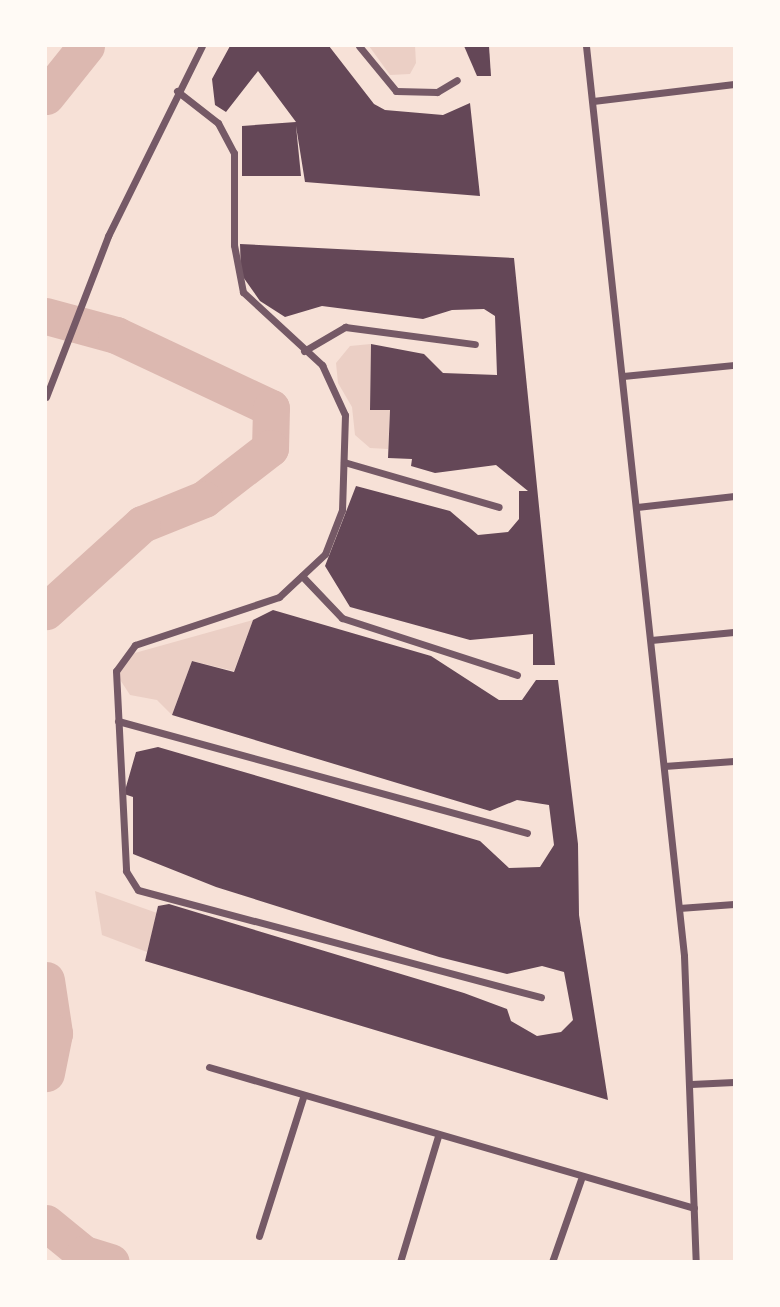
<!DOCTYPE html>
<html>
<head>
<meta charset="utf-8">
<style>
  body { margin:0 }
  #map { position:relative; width:780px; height:1307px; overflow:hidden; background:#f7e1d7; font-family:"Titillium Web",sans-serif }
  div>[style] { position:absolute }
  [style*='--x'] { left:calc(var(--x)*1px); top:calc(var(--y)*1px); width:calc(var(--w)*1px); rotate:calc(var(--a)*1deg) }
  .green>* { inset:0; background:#ebcfc5 }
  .river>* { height:37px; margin:-18.5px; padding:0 18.5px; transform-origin:18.5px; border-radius:18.5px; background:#dcb8b0 }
  .building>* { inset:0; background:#644757 }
  .minor>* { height:7px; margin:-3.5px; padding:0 3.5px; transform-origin:3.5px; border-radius:3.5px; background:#755966 }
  span { translate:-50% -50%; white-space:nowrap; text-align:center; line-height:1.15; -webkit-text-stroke:5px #fffaf5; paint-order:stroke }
  .frame { position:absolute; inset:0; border:47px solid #fffaf5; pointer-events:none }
</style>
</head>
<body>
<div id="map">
  <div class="green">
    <i style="clip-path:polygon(369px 46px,415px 46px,416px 63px,410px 74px,390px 75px)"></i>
    <i style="clip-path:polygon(371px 344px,370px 409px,390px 410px,388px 449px,370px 448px,355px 435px,352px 407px,338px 383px,336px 363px,350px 346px)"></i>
    <i style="clip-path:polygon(253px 620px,234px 671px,192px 661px,172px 715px,157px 700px,130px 695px,117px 675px,124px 656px)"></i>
    <i style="clip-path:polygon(95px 891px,157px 913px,147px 952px,102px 935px)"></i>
  </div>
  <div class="river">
    <i style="--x:46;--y:96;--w:64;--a:-51.3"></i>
    <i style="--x:46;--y:316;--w:73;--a:15.2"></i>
    <i style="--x:116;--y:335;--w:171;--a:25.2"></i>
    <i style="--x:271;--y:408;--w:40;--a:91.4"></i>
    <i style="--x:270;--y:448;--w:83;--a:142.3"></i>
    <i style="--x:204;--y:499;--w:67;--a:158"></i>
    <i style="--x:142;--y:524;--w:130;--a:137.8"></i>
    <i style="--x:46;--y:980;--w:54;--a:81.4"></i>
    <i style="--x:54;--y:1033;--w:41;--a:101.3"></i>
    <i style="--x:46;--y:1223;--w:49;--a:39.2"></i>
    <i style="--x:84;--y:1254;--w:28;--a:17"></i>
  </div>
  <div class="building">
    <i style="clip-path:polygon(230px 46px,329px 46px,374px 104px,385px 110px,443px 115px,470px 103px,480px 196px,305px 182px,296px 126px,301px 176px,242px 176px,242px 126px,296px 122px,258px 71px,226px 112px,215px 105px,212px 79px)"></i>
    <i style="clip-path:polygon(464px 46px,489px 46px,491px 76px,477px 76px)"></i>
    <i style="clip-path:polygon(240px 244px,514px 258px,555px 665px,533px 665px,533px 634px,470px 640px,350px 607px,325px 566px,356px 486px,450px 511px,478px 535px,508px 532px,519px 519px,519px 491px,528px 491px,496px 465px,435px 473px,411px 466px,412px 459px,388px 458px,390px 410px,370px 410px,371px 344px,424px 354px,443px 373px,497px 375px,495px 316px,484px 309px,452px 310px,423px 319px,322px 306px,285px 317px,260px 301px,241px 274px)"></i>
    <i style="clip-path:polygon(273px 610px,431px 656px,499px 700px,522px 700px,536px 680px,558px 680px,578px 844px,579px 915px,608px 1100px,145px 961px,158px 906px,169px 904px,464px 993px,507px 1009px,511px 1021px,537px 1036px,561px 1032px,573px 1020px,564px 972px,542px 966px,507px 974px,439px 957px,216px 887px,133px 854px,133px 797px,124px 794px,136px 752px,158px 747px,480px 841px,509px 868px,540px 867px,554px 845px,549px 805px,517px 800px,490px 811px,172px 715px,192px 661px,234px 672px,253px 620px)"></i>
  </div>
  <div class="minor">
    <i style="--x:359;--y:46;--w:58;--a:50.6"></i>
    <i style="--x:396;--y:91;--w:41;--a:1.4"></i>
    <i style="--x:437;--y:92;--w:23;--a:-31"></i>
    <i style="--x:586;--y:46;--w:915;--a:83.85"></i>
    <i style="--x:684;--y:956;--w:306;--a:87.8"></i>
    <i style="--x:177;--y:91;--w:52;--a:38"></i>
    <i style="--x:218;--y:123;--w:34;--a:62"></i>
    <i style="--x:234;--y:153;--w:92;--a:90"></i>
    <i style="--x:234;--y:245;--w:48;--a:79.2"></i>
    <i style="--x:243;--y:292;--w:108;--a:42.7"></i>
    <i style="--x:322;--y:365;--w:55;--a:65.3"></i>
    <i style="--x:345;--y:415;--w:95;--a:91.8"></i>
    <i style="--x:342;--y:510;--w:47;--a:111.1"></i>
    <i style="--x:325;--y:554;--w:63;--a:136.9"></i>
    <i style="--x:279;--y:597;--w:152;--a:161.6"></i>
    <i style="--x:135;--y:645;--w:32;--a:126"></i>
    <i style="--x:116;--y:671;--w:200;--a:87.1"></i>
    <i style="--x:126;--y:871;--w:22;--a:58"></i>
    <i style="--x:138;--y:890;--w:417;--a:14.9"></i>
    <i style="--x:593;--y:101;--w:142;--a:-6.9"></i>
    <i style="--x:304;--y:351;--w:48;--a:-30.3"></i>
    <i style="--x:345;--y:327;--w:131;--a:7.5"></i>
    <i style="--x:623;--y:376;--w:112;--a:-5.7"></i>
    <i style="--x:46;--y:397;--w:173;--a:-68.9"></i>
    <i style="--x:108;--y:236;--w:212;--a:-63.7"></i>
    <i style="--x:344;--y:462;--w:161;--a:16.2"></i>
    <i style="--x:637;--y:507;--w:98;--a:-6.5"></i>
    <i style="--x:302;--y:576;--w:58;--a:46.4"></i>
    <i style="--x:342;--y:618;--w:184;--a:18"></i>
    <i style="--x:651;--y:640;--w:83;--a:-5.5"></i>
    <i style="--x:118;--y:721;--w:424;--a:15.3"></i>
    <i style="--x:664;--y:766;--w:70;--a:-4.1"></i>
    <i style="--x:679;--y:908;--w:55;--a:-4.2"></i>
    <i style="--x:209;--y:1067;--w:505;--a:16.21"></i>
    <i style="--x:691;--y:1084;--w:43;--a:-2.7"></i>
    <i style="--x:259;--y:1236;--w:146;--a:-72.4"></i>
    <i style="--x:400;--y:1262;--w:132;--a:-73.2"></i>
    <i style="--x:552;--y:1262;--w:88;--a:-70.7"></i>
  </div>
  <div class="frame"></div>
</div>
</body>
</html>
